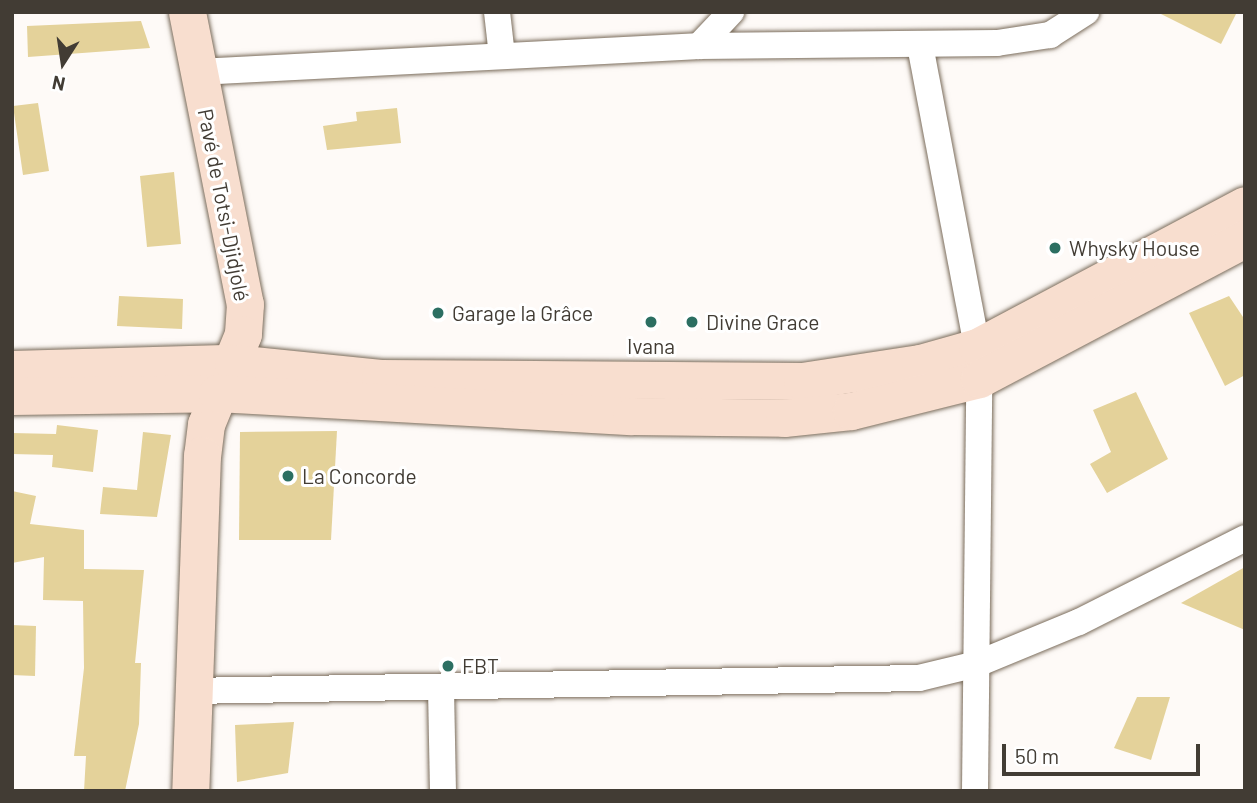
<!DOCTYPE html>
<html>
<head>
<meta charset="utf-8">
<style>
  body { margin:0 }
  #map { position:relative; width:1257px; height:803px; overflow:hidden; background:#fefaf7; font-family:Barlow,sans-serif }
  div>[style] { position:absolute }
  [style*='--x'] { left:calc(var(--x)*1px); top:calc(var(--y)*1px); width:calc(var(--w)*1px); rotate:calc(var(--a)*1deg) }
  .building>* { inset:0; background:#e4d29a }
  .roads { filter:drop-shadow(0 0 2px #7b6d5c) drop-shadow(0 0 2px #7b6d5c) }
  .street>* { height:26px; margin:-13px; padding:0 13px; transform-origin:13px; border-radius:13px; background:#fff }
  .secondary>* { height:37px; margin:-18.5px; padding:0 18.5px; transform-origin:18.5px; border-radius:18.5px; background:#f8decf }
  .dots>* { width:19px; height:19px; translate:-50% -50%; box-sizing:border-box; border:4px solid #fff; border-radius:50% }
  span { translate:-50% -50%; white-space:nowrap; text-align:center; line-height:1.15; -webkit-text-stroke:6px #fff; paint-order:stroke }
  .street-label { font-size:21px; color:#423c34 }
  .poi-label { font-size:21px; color:#423c34 }
  .left { translate:0 -50%; text-align:left }
  .frame { position:absolute; inset:0; border:14px solid #423c34; pointer-events:none }
  .north { position:absolute; left:28px; top:28px; width:70px; height:70px; -webkit-text-stroke:5px #fff; paint-order:stroke; rotate:192deg; font-size:19px; font-weight:700; line-height:28px; text-align:center; color:#423c34 }
  .north::after { content:''; display:block; margin:auto; width:24px; height:32px; background:#423c34; clip-path:polygon(50% 0,100% 100%,50% 72%,0 100%) }
  .scale { position:absolute; left:1002px; top:744px; width:198px; height:32px; box-sizing:border-box; border:4px solid #423c34; border-top:0; padding-left:9px; font-size:21px; line-height:24px; white-space:nowrap; color:#423c34; -webkit-text-stroke:5px #fff; paint-order:stroke }
</style>
</head>
<body>
<div id="map">
  <div class="building">
    <i style="clip-path:polygon(1157px 12px,1237px 12px,1221px 44px)"></i>
    <i style="clip-path:polygon(141px 21px,150px 48px,28px 57px,27px 26px)"></i>
    <i style="clip-path:polygon(38px 103px,49px 171px,23px 175px,13px 106px)"></i>
    <i style="clip-path:polygon(397px 108px,401px 143px,327px 150px,323px 126px,357px 121px,356px 112px)"></i>
    <i style="clip-path:polygon(174px 172px,181px 244px,147px 247px,140px 176px)"></i>
    <i style="clip-path:polygon(119px 296px,183px 299px,182px 329px,117px 326px)"></i>
    <i style="clip-path:polygon(1229px 296px,1245px 320px,1245px 375px,1225px 386px,1189px 313px)"></i>
    <i style="clip-path:polygon(1136px 392px,1168px 459px,1107px 493px,1090px 464px,1111px 452px,1093px 410px)"></i>
    <i style="clip-path:polygon(57px 425px,98px 430px,93px 472px,52px 467px,53px 455px,12px 454px,12px 433px,56px 434px)"></i>
    <i style="clip-path:polygon(337px 431px,331px 540px,239px 540px,240px 432px)"></i>
    <i style="clip-path:polygon(143px 432px,171px 435px,157px 517px,100px 514px,103px 487px,137px 490px)"></i>
    <i style="clip-path:polygon(12px 491px,36px 496px,30px 524px,84px 530px,84px 569px,144px 570px,135px 663px,141px 663px,139px 724px,125px 791px,84px 791px,86px 756px,74px 756px,84px 668px,83px 601px,43px 600px,44px 557px,12px 563px)"></i>
    <i style="clip-path:polygon(1245px 567px,1245px 630px,1181px 603px)"></i>
    <i style="clip-path:polygon(12px 625px,36px 626px,35px 676px,12px 675px)"></i>
    <i style="clip-path:polygon(1137px 697px,1170px 697px,1151px 760px,1114px 748px)"></i>
    <i style="clip-path:polygon(294px 722px,288px 773px,237px 782px,235px 725px)"></i>
  </div>
  <div class="roads">
    <div class="street">
      <i style="--x:497;--y:12;--w:44;--a:83.5"></i>
      <i style="--x:920;--y:45;--w:307;--a:79.3"></i>
      <i style="--x:699;--y:46;--w:47;--a:-46.7"></i>
      <i style="--x:198;--y:72;--w:502;--a:-2.97"></i>
      <i style="--x:699;--y:46;--w:298;--a:-0.6"></i>
      <i style="--x:997;--y:43;--w:54;--a:-8.6"></i>
      <i style="--x:1050;--y:35;--w:43;--a:-32.6"></i>
      <i style="--x:441;--y:688;--w:103;--a:88.9"></i>
      <i style="--x:189;--y:691;--w:730;--a:-1.02"></i>
      <i style="--x:919;--y:678;--w:60;--a:-13.6"></i>
      <i style="--x:977;--y:664;--w:110;--a:-22.4"></i>
      <i style="--x:1079;--y:622;--w:186;--a:-26.8"></i>
      <i style="--x:975;--y:791;--w:412;--a:-89.4"></i>
    </div>
    <div class="secondary">
      <i style="--x:187;--y:12;--w:298;--a:78.8"></i>
      <i style="--x:245;--y:304;--w:30;--a:94"></i>
      <i style="--x:243;--y:334;--w:97;--a:112.3"></i>
      <i style="--x:206;--y:424;--w:31;--a:97"></i>
      <i style="--x:202;--y:455;--w:336;--a:92"></i>
      <i style="--x:12;--y:369;--w:221;--a:-1.6"></i>
      <i style="--x:233;--y:363;--w:148;--a:5.8"></i>
      <i style="--x:380;--y:378;--w:422;--a:0.4"></i>
      <i style="--x:802;--y:381;--w:119;--a:-8.7"></i>
      <i style="--x:920;--y:363;--w:59;--a:-15.7"></i>
      <i style="--x:977;--y:347;--w:303;--a:-27.9"></i>
      <i style="--x:12;--y:396;--w:205;--a:-0.8"></i>
      <i style="--x:217;--y:393;--w:415;--a:3.2"></i>
      <i style="--x:631;--y:416;--w:153;--a:0.7"></i>
      <i style="--x:784;--y:418;--w:67;--a:-6"></i>
      <i style="--x:851;--y:411;--w:132;--a:-14"></i>
      <i style="--x:979;--y:379;--w:301;--a:-27.8"></i>
    </div>
  </div>
  <div class="dots">
    <i style="left:1055px;top:248px;background:#2c6f62"></i>
    <i style="left:438px;top:313px;background:#2c6f62"></i>
    <i style="left:651px;top:322px;background:#2c6f62"></i>
    <i style="left:692px;top:322px;background:#2c6f62"></i>
    <i style="left:288px;top:476px;background:#2c6f62"></i>
    <i style="left:448px;top:666px;background:#2c6f62"></i>
  </div>
  <div class="street-label">
    <span style="left:224px;top:205px;rotate:79deg">Pavé de Totsi-Djidjolé</span>
  </div>
  <div class="poi-label">
    <span class="left" style="left:1069px;top:248px">Whysky House</span>
    <span class="left" style="left:452px;top:313px">Garage la Grâce</span>
    <span class="left" style="left:706px;top:322px">Divine Grace</span>
    <span style="left:651px;top:346px">Ivana</span>
    <span class="left" style="left:302px;top:476px">La Concorde</span>
    <span class="left" style="left:462px;top:666px">FBT</span>
  </div>
  <div class="frame"></div>
  <div class="north">N</div>
  <div class="scale">50 m</div>
</div>
</body>
</html>
